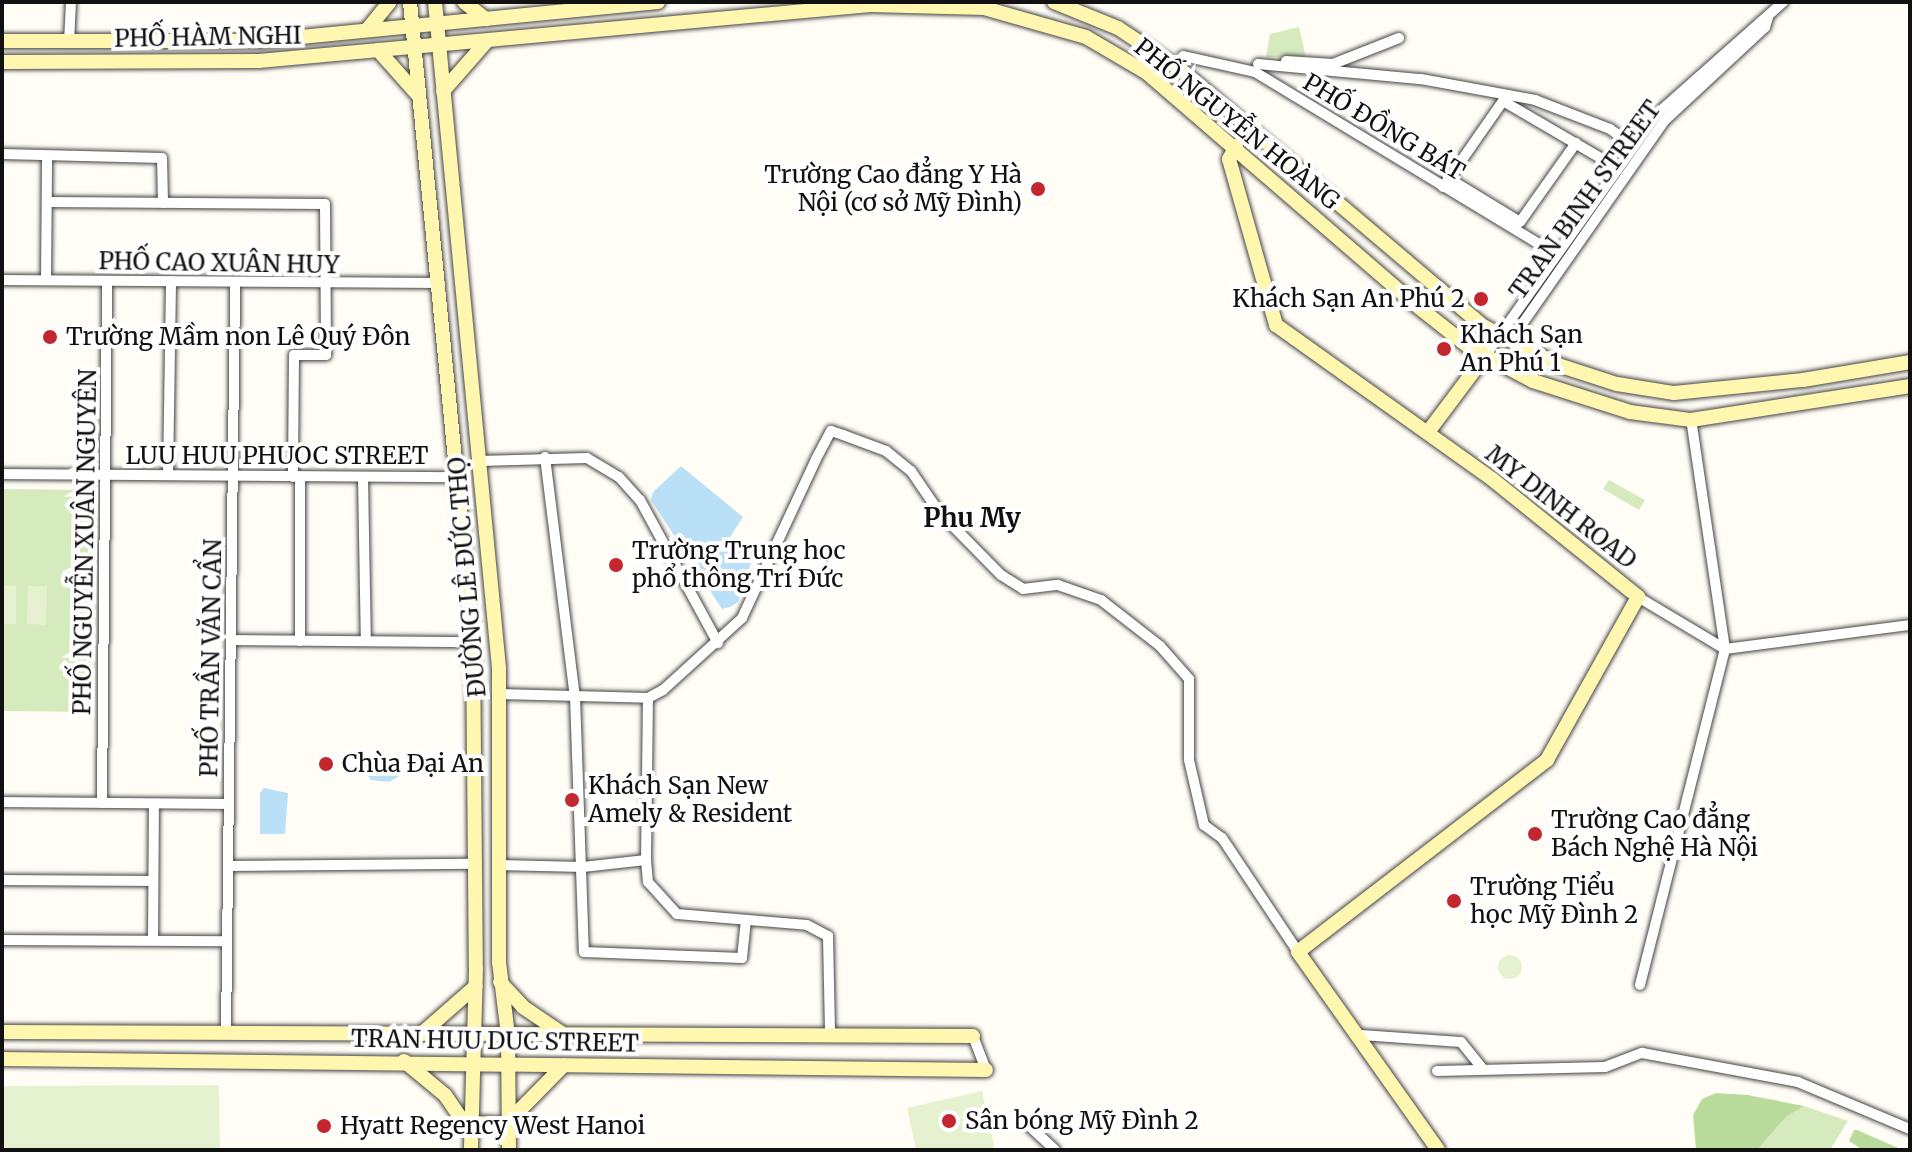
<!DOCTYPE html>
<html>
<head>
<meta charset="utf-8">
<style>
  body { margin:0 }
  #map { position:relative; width:1912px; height:1152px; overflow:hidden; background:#fffdf5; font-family:Merriweather,serif }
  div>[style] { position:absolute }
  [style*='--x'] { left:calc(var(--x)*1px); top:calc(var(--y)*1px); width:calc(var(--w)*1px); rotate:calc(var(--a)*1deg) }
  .green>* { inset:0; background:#d5ebbd }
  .forest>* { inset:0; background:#b9dc9c }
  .pitch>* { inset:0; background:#e6f2cf }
  .round { border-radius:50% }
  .water>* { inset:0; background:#b9e0f7 }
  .roads { filter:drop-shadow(0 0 2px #444) drop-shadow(0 0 2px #444) }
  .street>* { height:10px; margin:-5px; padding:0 5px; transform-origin:5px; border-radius:5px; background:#fff }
  .secondary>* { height:14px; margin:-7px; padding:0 7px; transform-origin:7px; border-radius:7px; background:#fff6b0 }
  .dots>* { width:22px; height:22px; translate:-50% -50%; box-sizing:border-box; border:4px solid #fff; border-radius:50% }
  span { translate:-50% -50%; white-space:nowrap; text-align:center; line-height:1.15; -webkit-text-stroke:8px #fff; paint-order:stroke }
  .street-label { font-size:24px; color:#111 }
  .poi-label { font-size:24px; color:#111 }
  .right { translate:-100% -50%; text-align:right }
  .left { translate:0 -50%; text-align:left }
  .neighbourhood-label { font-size:26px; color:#111; font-weight:700 }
  .frame { position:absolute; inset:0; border:4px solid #111; pointer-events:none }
</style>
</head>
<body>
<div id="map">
  <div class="green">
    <i style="clip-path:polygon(1299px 27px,1306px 58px,1266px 57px,1270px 34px)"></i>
    <i style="clip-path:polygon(1609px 480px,1645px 500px,1639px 510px,1603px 489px)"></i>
    <i style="clip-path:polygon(2px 489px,93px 490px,90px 712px,2px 711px)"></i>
    <i style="clip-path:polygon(1804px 1106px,1848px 1121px,1830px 1150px,1757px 1150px,1786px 1117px)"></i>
  </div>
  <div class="forest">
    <i style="clip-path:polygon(1716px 1093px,1748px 1095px,1804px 1106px,1786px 1117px,1757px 1150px,1696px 1150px,1693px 1115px,1702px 1099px)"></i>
    <i style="clip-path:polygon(1854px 1130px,1857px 1130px,1903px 1150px,1863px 1150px,1849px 1141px)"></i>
  </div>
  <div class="pitch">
    <i style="clip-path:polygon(2px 585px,16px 586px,16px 624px,2px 624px)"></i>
    <i style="clip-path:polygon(28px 586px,47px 586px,46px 625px,27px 624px)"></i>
    <i class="round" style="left:1498px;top:955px;width:24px;height:24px"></i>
    <i style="clip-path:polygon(219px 1085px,220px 1150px,2px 1150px,2px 1086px)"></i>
    <i style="clip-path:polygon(982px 1091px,995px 1150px,916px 1150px,907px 1108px)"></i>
  </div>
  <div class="water">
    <i style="clip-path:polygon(681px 466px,743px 517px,730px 537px,752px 560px,738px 602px,730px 607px,722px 609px,651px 500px,653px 492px)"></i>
    <i style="clip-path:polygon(370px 763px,395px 765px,403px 774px,389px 782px,371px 780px,364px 770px)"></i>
    <i style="clip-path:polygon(264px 788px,288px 793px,285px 834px,260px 834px,260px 793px)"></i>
  </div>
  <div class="roads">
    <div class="street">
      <i style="--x:69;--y:42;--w:40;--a:-87.1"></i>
      <i style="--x:1183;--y:56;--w:74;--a:12.5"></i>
      <i style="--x:1255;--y:72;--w:351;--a:31.2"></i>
      <i style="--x:1286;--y:61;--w:47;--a:3.7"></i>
      <i style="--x:1333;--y:64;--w:71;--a:-21.5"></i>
      <i style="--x:1258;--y:64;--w:164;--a:5.3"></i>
      <i style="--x:1421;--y:79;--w:116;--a:10.4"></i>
      <i style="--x:1535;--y:100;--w:80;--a:21.1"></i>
      <i style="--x:1610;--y:129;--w:27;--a:36"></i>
      <i style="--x:2;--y:154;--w:160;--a:1.4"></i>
      <i style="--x:162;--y:158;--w:45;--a:88.7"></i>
      <i style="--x:1448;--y:178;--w:84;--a:31.4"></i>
      <i style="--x:1520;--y:222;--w:97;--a:-54.7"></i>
      <i style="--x:1443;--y:187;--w:105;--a:-55.1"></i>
      <i style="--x:1503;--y:101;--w:131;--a:30.3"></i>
      <i style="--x:47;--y:202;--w:278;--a:0.4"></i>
      <i style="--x:325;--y:204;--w:151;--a:89.6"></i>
      <i style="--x:326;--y:355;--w:32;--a:180"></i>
      <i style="--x:294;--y:355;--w:122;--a:90.5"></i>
      <i style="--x:2;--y:280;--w:434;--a:0.4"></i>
      <i style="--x:46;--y:280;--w:124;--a:-89.5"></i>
      <i style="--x:1501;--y:338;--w:22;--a:-30"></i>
      <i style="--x:1520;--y:327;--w:251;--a:-55"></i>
      <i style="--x:1664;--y:121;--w:138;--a:-42.9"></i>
      <i style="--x:1765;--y:27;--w:10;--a:-73"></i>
      <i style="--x:1485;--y:356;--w:297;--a:-54.6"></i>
      <i style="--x:1657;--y:114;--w:169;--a:-41.6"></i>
      <i style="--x:545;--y:457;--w:242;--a:82.9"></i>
      <i style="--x:575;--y:697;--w:255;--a:88"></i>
      <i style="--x:584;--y:952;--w:158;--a:2.2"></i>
      <i style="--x:742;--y:958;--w:37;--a:-84"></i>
      <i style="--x:480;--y:461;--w:107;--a:-1.6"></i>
      <i style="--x:587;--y:458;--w:37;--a:31"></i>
      <i style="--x:619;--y:477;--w:31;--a:48"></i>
      <i style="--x:640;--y:500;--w:163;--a:61.4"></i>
      <i style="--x:2;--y:474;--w:454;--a:0.4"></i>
      <i style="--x:168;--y:475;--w:194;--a:-89.1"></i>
      <i style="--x:363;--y:477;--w:164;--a:89"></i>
      <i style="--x:1638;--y:597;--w:101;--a:30.9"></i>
      <i style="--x:1725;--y:649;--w:187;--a:-7.4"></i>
      <i style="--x:231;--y:640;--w:242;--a:0.5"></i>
      <i style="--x:300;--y:641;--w:164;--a:-90"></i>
      <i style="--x:500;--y:694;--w:148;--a:1.5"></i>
      <i style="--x:648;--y:698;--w:17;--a:-28"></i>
      <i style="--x:663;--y:690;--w:107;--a:-42.3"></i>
      <i style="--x:742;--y:618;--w:175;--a:-65"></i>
      <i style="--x:816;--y:459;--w:32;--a:-62"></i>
      <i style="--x:831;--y:431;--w:13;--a:18"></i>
      <i style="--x:843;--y:435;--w:46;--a:20.4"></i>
      <i style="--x:886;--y:451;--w:32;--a:39"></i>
      <i style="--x:911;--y:471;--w:50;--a:55.7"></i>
      <i style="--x:939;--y:512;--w:88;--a:45.5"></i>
      <i style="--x:1001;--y:575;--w:26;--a:32"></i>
      <i style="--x:1023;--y:589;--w:35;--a:-7"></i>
      <i style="--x:1058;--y:585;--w:46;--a:19.2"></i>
      <i style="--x:1101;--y:600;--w:75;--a:37.9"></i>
      <i style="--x:1160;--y:646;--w:44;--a:48.7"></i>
      <i style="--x:1189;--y:679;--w:81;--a:90"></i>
      <i style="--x:1189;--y:760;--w:67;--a:77"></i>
      <i style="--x:1204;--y:825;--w:22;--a:36"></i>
      <i style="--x:1222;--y:838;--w:137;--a:56.3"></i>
      <i style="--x:2;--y:802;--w:227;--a:0.5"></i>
      <i style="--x:102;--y:803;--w:522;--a:-89.45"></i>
      <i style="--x:646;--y:860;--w:22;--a:85"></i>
      <i style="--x:648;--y:882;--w:43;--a:47.8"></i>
      <i style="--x:677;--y:914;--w:130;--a:4.8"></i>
      <i style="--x:807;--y:925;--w:24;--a:28"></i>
      <i style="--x:828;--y:936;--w:99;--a:88.8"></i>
      <i style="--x:499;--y:865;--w:84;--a:1.4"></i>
      <i style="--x:583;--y:867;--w:63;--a:-6.3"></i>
      <i style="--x:646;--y:860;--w:162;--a:-89.3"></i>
      <i style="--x:228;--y:866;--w:246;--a:-0.5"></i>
      <i style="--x:2;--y:880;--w:151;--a:0.4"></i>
      <i style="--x:2;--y:940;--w:225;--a:0.3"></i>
      <i style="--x:153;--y:940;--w:136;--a:-89.6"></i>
      <i style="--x:1640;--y:985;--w:347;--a:-75.8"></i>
      <i style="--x:1725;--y:649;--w:232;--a:-98.4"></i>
      <i style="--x:226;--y:1034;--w:752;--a:-89.31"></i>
      <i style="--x:1361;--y:1035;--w:100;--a:4"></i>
      <i style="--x:1461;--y:1042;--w:33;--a:51"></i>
      <i style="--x:973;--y:1036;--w:36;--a:69"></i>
      <i style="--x:1437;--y:1071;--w:168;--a:-1.4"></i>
      <i style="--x:1605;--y:1067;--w:40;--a:-21"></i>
      <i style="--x:1642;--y:1053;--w:159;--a:10.5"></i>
      <i style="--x:1798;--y:1082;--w:121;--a:22.8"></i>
      <i style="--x:1025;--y:1122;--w:41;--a:43"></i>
    </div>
    <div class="secondary">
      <i style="--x:410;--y:2;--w:643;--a:84.38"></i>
      <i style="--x:473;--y:642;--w:326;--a:89.5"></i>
      <i style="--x:476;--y:968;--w:182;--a:91.6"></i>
      <i style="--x:435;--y:2;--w:669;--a:84.51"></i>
      <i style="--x:499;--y:668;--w:294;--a:90"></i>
      <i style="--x:499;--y:962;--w:74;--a:83"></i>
      <i style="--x:508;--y:1035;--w:115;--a:89.5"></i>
      <i style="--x:464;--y:2;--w:28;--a:38"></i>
      <i style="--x:1054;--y:2;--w:69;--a:22.1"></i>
      <i style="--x:1118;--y:28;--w:76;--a:33.7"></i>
      <i style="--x:1181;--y:70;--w:396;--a:40.3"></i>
      <i style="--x:1483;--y:326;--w:85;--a:27.5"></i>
      <i style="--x:1558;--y:365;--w:62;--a:17.9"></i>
      <i style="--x:1617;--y:384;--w:58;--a:9"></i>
      <i style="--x:1674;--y:393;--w:130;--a:-5.8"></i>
      <i style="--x:1803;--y:380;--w:109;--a:-9.5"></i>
      <i style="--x:367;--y:30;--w:36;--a:-51"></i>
      <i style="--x:2;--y:41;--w:258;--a:0"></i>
      <i style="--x:260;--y:41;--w:400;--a:-5.6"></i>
      <i style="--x:378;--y:50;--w:60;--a:48.4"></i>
      <i style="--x:2;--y:62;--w:257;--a:-0.2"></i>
      <i style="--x:259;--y:61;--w:614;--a:-5.24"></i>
      <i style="--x:870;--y:5;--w:114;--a:1.5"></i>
      <i style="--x:984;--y:8;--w:106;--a:15.9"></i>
      <i style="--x:1086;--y:37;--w:71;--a:30.5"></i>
      <i style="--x:1147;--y:73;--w:350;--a:40.8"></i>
      <i style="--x:1412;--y:302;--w:73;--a:38.3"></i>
      <i style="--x:1469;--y:347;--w:72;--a:28"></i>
      <i style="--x:1533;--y:381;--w:102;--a:17.7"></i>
      <i style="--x:1630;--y:412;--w:62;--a:7.5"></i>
      <i style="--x:1691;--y:420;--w:222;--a:-8.8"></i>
      <i style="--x:443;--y:91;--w:65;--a:-48.7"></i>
      <i style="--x:1236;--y:146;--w:15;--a:118"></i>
      <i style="--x:1229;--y:159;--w:173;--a:74.2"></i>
      <i style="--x:1276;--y:325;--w:265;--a:35.5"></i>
      <i style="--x:1492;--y:479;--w:188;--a:38.9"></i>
      <i style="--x:1638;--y:597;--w:187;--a:119.2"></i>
      <i style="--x:1547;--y:760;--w:314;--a:142.4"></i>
      <i style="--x:1298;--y:952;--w:242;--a:54.7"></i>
      <i style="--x:1428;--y:432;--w:95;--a:-53.1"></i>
      <i style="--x:500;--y:982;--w:34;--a:47"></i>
      <i style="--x:523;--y:1007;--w:48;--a:34"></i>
      <i style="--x:2;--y:1032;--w:971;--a:0.24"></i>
      <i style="--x:420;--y:1035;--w:74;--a:-41.2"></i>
      <i style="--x:2;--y:1059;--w:984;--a:0.64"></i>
      <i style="--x:404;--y:1061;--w:53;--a:39.7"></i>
      <i style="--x:445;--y:1095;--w:46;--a:55.6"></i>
      <i style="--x:509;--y:1121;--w:78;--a:-45.5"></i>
      <i style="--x:471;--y:1123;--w:38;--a:2"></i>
    </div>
  </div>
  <div class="dots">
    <i style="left:1038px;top:189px;background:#c4262e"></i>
    <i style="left:1481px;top:299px;background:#c4262e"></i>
    <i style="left:50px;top:337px;background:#c4262e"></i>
    <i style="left:1444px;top:349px;background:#c4262e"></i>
    <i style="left:616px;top:565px;background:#c4262e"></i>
    <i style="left:326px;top:764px;background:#c4262e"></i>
    <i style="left:572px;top:800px;background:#c4262e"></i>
    <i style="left:1535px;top:834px;background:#c4262e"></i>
    <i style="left:1454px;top:901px;background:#c4262e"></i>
    <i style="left:949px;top:1121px;background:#c4262e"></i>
    <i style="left:324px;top:1126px;background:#c4262e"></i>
  </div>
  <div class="street-label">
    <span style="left:208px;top:37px;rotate:-1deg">PHỐ HÀM NGHI</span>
    <span style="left:1237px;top:124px;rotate:39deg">PHỐ NGUYỄN HOÀNG</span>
    <span style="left:1384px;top:127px;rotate:31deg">PHỐ ĐỒNG BÁT</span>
    <span style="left:1585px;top:200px;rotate:-54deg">TRAN BINH STREET</span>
    <span style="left:219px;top:263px;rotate:1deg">PHỐ CAO XUÂN HUY</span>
    <span style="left:277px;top:456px">LUU HUU PHUOC STREET</span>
    <span style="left:1561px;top:507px;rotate:38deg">MY DINH ROAD</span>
    <span style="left:85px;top:542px;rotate:-89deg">PHỐ NGUYỄN XUÂN NGUYÊN</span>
    <span style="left:467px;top:577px;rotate:-95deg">ĐƯỜNG LÊ ĐỨC THỌ</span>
    <span style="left:211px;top:658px;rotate:-89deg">PHỐ TRẦN VĂN CẨN</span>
    <span style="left:495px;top:1041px;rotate:1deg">TRAN HUU DUC STREET</span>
  </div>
  <div class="poi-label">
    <span class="right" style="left:1022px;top:189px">Trường Cao đẳng Y Hà<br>Nội (cơ sở Mỹ Đình)</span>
    <span class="right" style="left:1465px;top:299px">Khách Sạn An Phú 2</span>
    <span class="left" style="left:1460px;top:349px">Khách Sạn<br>An Phú 1</span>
    <span class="left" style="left:66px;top:337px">Trường Mầm non Lê Quý Đôn</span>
    <span class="left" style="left:632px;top:565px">Trường Trung học<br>phổ thông Trí Đức</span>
    <span class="left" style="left:342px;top:764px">Chùa Đại An</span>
    <span class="left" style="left:588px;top:800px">Khách Sạn New<br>Amely &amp; Resident</span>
    <span class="left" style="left:1551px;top:834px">Trường Cao đẳng<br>Bách Nghệ Hà Nội</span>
    <span class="left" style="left:1470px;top:901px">Trường Tiểu<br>học Mỹ Đình 2</span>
    <span class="left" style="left:965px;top:1121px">Sân bóng Mỹ Đình 2</span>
    <span class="left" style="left:340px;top:1126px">Hyatt Regency West Hanoi</span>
  </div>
  <div class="neighbourhood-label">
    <span style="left:972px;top:518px">Phu My</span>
  </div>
  <div class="frame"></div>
</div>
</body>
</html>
